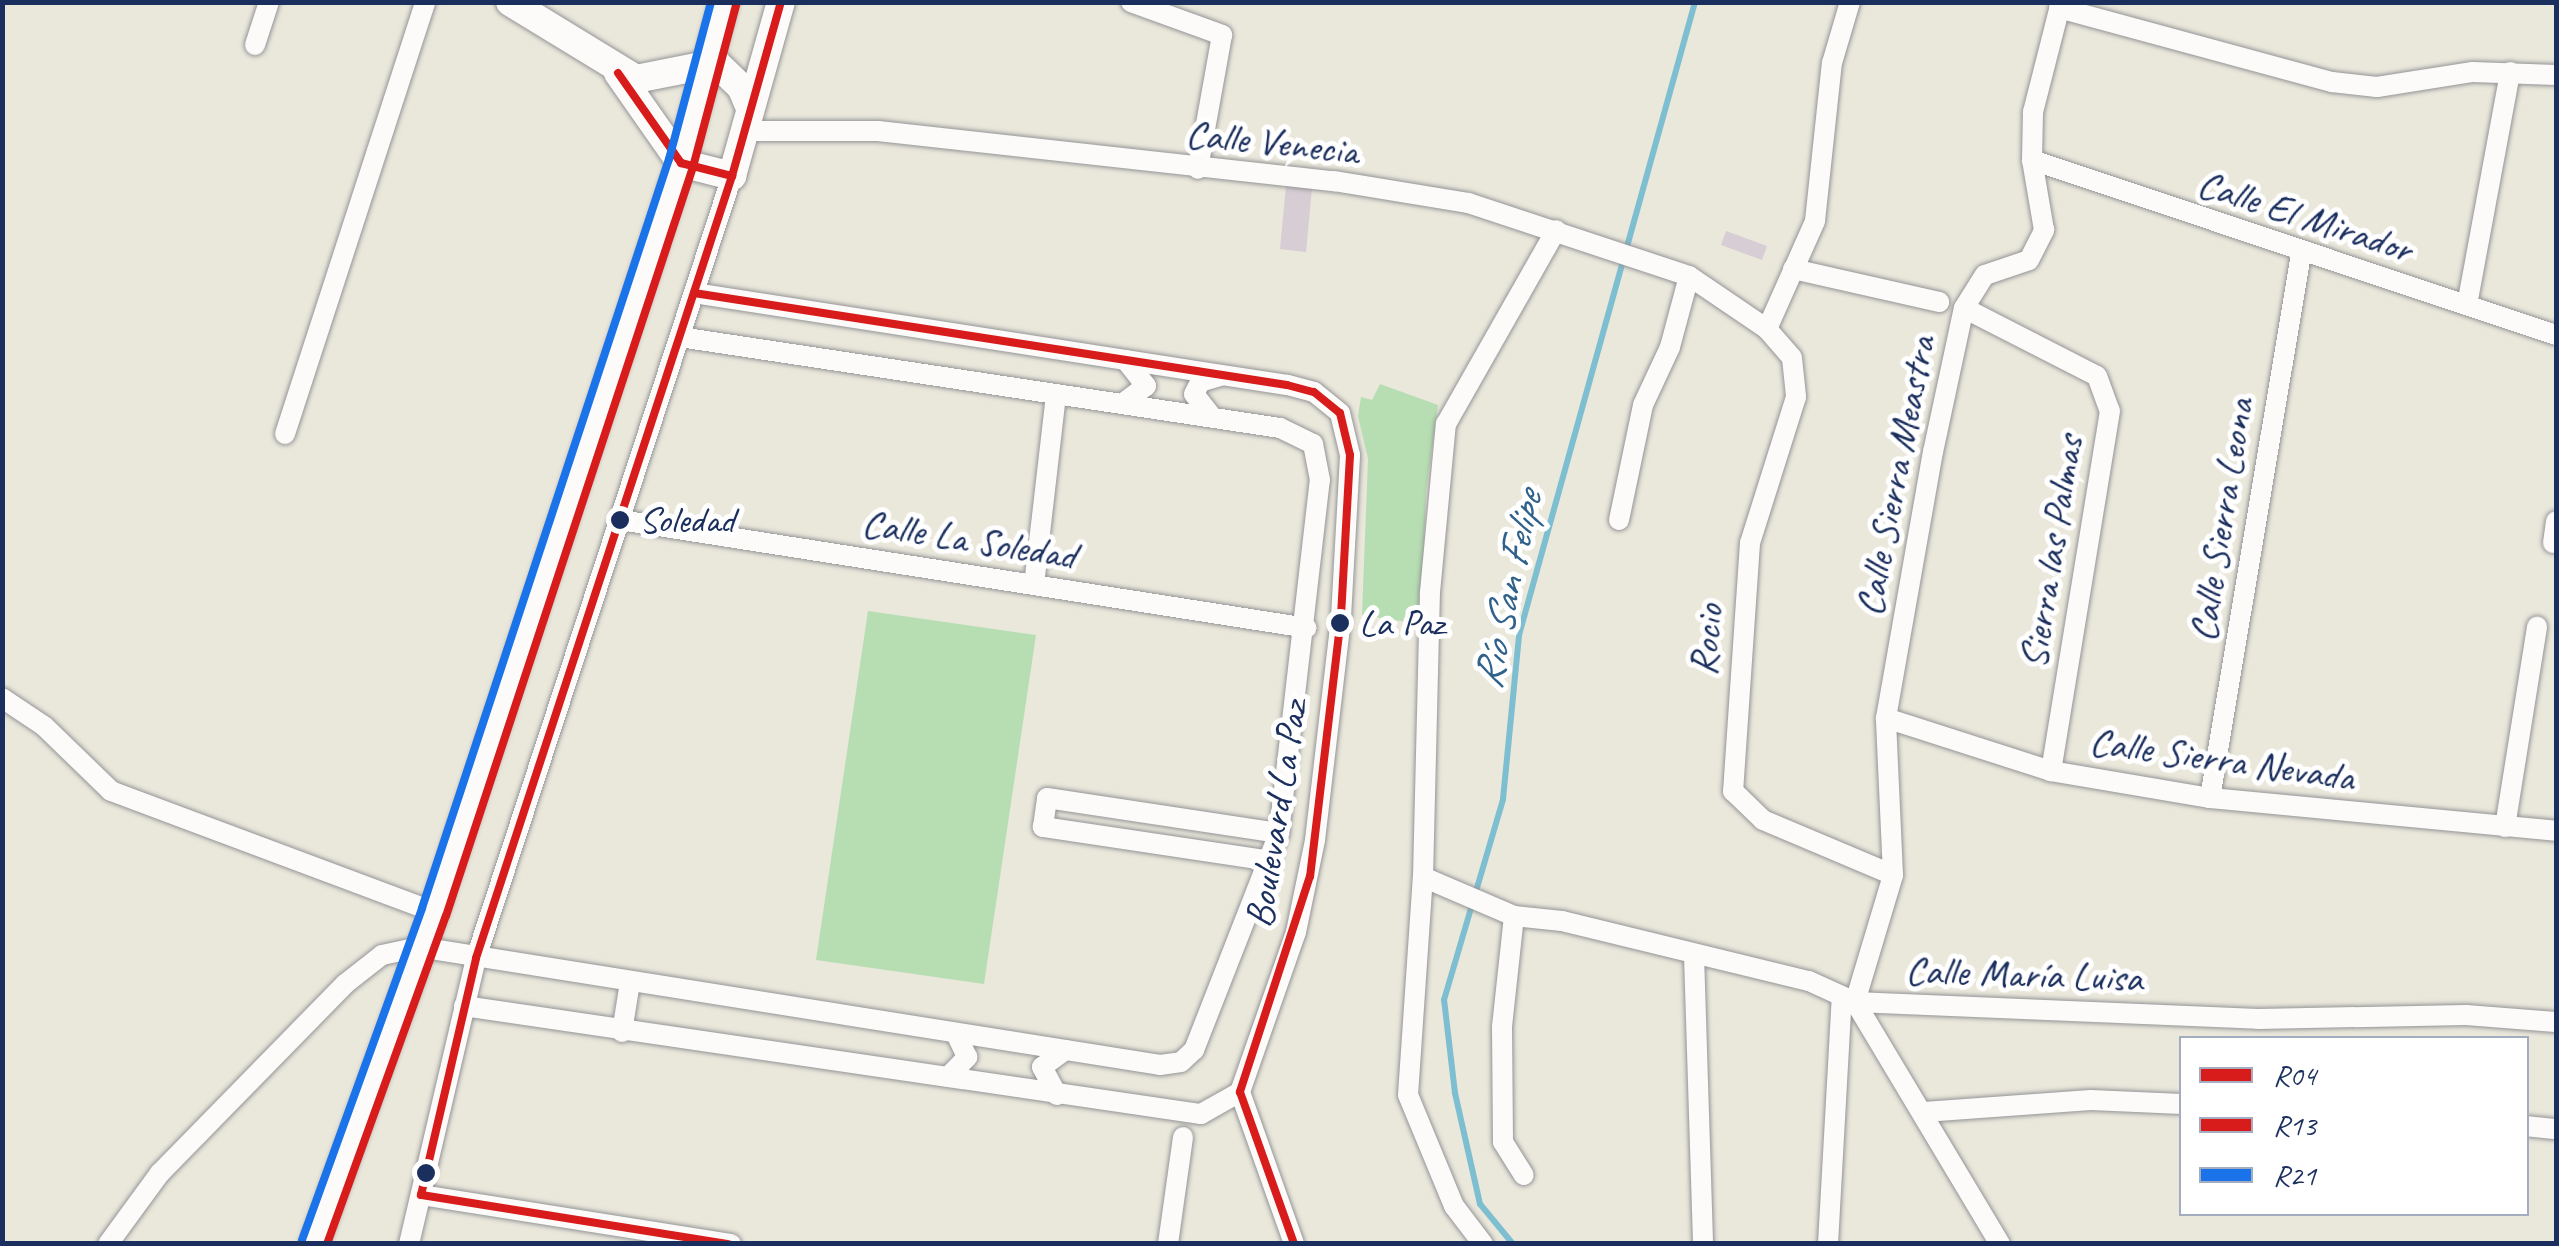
<!DOCTYPE html>
<html>
<head>
<meta charset="utf-8">
<style>
  body { margin:0 }
  #map { position:relative; width:2559px; height:1246px; overflow:hidden; background:#eae7db; font-family:Caveat,sans-serif }
  div>[style] { position:absolute }
  [style*='--x'] { left:calc(var(--x)*1px); top:calc(var(--y)*1px); width:calc(var(--w)*1px); rotate:calc(var(--a)*1deg) }
  .green>* { inset:0; background:#b7deb2 }
  .stream>* { height:6px; margin:-3px; padding:0 3px; transform-origin:3px; border-radius:3px; background:#7ebed1 }
  .building>* { inset:0; background:#d7cdd4 }
  .roads { filter:drop-shadow(0 0 2px #939597) drop-shadow(0 0 2px #939597) }
  .minor>* { height:20px; margin:-10px; padding:0 10px; transform-origin:10px; border-radius:10px; background:#fcfbfa }
  .major>* { height:28px; margin:-14px; padding:0 14px; transform-origin:14px; border-radius:14px; background:#fcfbfa }
  .bus-1>* { height:8px; margin:-4px; padding:0 4px; transform-origin:4px; border-radius:4px; background:#d81b1b }
  .bus-2>* { height:8px; margin:-4px; padding:0 4px; transform-origin:4px; border-radius:4px; background:#d81b1b }
  .bus-3>* { height:8px; margin:-4px; padding:0 4px; transform-origin:4px; border-radius:4px; background:#1a73e8 }
  .dots>* { width:28px; height:28px; translate:-50% -50%; box-sizing:border-box; border:5px solid #fff; border-radius:50% }
  span { translate:-50% -50%; white-space:nowrap; text-align:center; line-height:1.15; -webkit-text-stroke:10px #fff; paint-order:stroke }
  .bus-label { font-size:38px; color:#1b2f5e }
  .left { translate:0 -50%; text-align:left }
  .street-label { font-size:40px; color:#1b2f5e }
  .water-label { font-size:42px; color:#30618a; font-style:italic }
  .frame { position:absolute; inset:0; border:5px solid #1b2f5e; pointer-events:none }
  .legend { position:absolute; left:2179px; top:1036px; width:350px; height:180px; box-sizing:border-box; background:#fff; border:2px solid #a4acbf; margin:0; padding:12px 18px; list-style:none; font-size:30px; color:#1b2f5e }
  .legend li { display:flex; align-items:center; gap:20px; height:50px }
  .legend b { width:50px; border:2px solid #a4acbf }
</style>
</head>
<body>
<div id="map">
  <div class="green">
    <i style="clip-path:polygon(1380px 384px,1438px 405px,1426px 492px,1421px 624px,1362px 615px,1368px 459px,1358px 416px,1361px 397px,1372px 400px)"></i>
    <i style="clip-path:polygon(868px 611px,1036px 635px,984px 984px,816px 960px)"></i>
  </div>
  <div class="stream">
    <i style="--x:1513;--y:1244;--w:52;--a:-129.5"></i>
    <i style="--x:1480;--y:1204;--w:114;--a:-102.7"></i>
    <i style="--x:1455;--y:1093;--w:94;--a:-96.7"></i>
    <i style="--x:1444;--y:1000;--w:209;--a:-73.6"></i>
    <i style="--x:1503;--y:799;--w:165;--a:-84.4"></i>
    <i style="--x:1519;--y:635;--w:657;--a:-74.46"></i>
  </div>
  <div class="building">
    <i style="clip-path:polygon(1286px 186px,1312px 188px,1306px 252px,1280px 249px)"></i>
    <i style="clip-path:polygon(1726px 231px,1767px 246px,1762px 260px,1721px 245px)"></i>
  </div>
  <div class="roads">
    <div class="minor">
      <i style="--x:1131;--y:2;--w:97;--a:19.9"></i>
      <i style="--x:1222;--y:35;--w:136;--a:100.2"></i>
      <i style="--x:2059;--y:8;--w:283;--a:15.2"></i>
      <i style="--x:2332;--y:82;--w:45;--a:6.3"></i>
      <i style="--x:2377;--y:87;--w:97;--a:-8.9"></i>
      <i style="--x:2473;--y:72;--w:83;--a:2.1"></i>
      <i style="--x:255;--y:45;--w:45;--a:-72"></i>
      <i style="--x:743;--y:131;--w:135;--a:0"></i>
      <i style="--x:878;--y:131;--w:459;--a:6.3"></i>
      <i style="--x:1334;--y:181;--w:136;--a:9.3"></i>
      <i style="--x:1468;--y:203;--w:233;--a:18.3"></i>
      <i style="--x:1689;--y:276;--w:94;--a:34.2"></i>
      <i style="--x:1767;--y:329;--w:38;--a:49"></i>
      <i style="--x:1792;--y:358;--w:39;--a:84"></i>
      <i style="--x:1796;--y:397;--w:153;--a:107.5"></i>
      <i style="--x:1750;--y:543;--w:249;--a:93.9"></i>
      <i style="--x:1733;--y:791;--w:42;--a:44"></i>
      <i style="--x:1763;--y:820;--w:141;--a:22.9"></i>
      <i style="--x:2032;--y:160;--w:552;--a:18.47"></i>
      <i style="--x:1793;--y:269;--w:150;--a:12.7"></i>
      <i style="--x:2467;--y:305;--w:237;--a:-79.5"></i>
      <i style="--x:1964;--y:308;--w:149;--a:27.1"></i>
      <i style="--x:2097;--y:376;--w:37;--a:70"></i>
      <i style="--x:2110;--y:411;--w:365;--a:99.3"></i>
      <i style="--x:1767;--y:329;--w:118;--a:-66"></i>
      <i style="--x:1815;--y:221;--w:159;--a:-83.9"></i>
      <i style="--x:1832;--y:63;--w:64;--a:-73.6"></i>
      <i style="--x:1122;--y:404;--w:30;--a:-37"></i>
      <i style="--x:1146;--y:386;--w:33;--a:-128"></i>
      <i style="--x:1212;--y:417;--w:29;--a:-128"></i>
      <i style="--x:1194;--y:394;--w:13;--a:-63"></i>
      <i style="--x:1200;--y:382;--w:21;--a:-17"></i>
      <i style="--x:285;--y:434;--w:454;--a:-72"></i>
      <i style="--x:620;--y:520;--w:695;--a:8.93"></i>
      <i style="--x:1619;--y:520;--w:117;--a:-78.2"></i>
      <i style="--x:1643;--y:405;--w:64;--a:-65"></i>
      <i style="--x:1670;--y:347;--w:73;--a:-75"></i>
      <i style="--x:2553;--y:543;--w:22;--a:-82"></i>
      <i style="--x:1034;--y:585;--w:192;--a:-83.4"></i>
      <i style="--x:2;--y:698;--w:50;--a:33.7"></i>
      <i style="--x:44;--y:726;--w:93;--a:44.1"></i>
      <i style="--x:111;--y:791;--w:345;--a:20.5"></i>
      <i style="--x:1886;--y:718;--w:173;--a:17.8"></i>
      <i style="--x:2051;--y:771;--w:161;--a:9.6"></i>
      <i style="--x:2210;--y:798;--w:348;--a:5.4"></i>
      <i style="--x:2210;--y:798;--w:552;--a:-80.5"></i>
      <i style="--x:2505;--y:827;--w:203;--a:-80.9"></i>
      <i style="--x:1271;--y:861;--w:231;--a:-171.5"></i>
      <i style="--x:1043;--y:827;--w:29;--a:-82"></i>
      <i style="--x:1047;--y:798;--w:235;--a:8.6"></i>
      <i style="--x:1423;--y:877;--w:99;--a:23.2"></i>
      <i style="--x:1514;--y:916;--w:48;--a:5.9"></i>
      <i style="--x:1562;--y:921;--w:254;--a:13.7"></i>
      <i style="--x:1809;--y:981;--w:51;--a:24.5"></i>
      <i style="--x:1855;--y:1002;--w:403;--a:2.4"></i>
      <i style="--x:2258;--y:1019;--w:208;--a:-1.1"></i>
      <i style="--x:2466;--y:1015;--w:90;--a:4.4"></i>
      <i style="--x:1514;--y:916;--w:112;--a:96.2"></i>
      <i style="--x:1502;--y:1027;--w:115;--a:89.5"></i>
      <i style="--x:1503;--y:1142;--w:39;--a:58"></i>
      <i style="--x:1694;--y:955;--w:289;--a:88.2"></i>
      <i style="--x:464;--y:1006;--w:745;--a:8.34"></i>
      <i style="--x:1201;--y:1114;--w:45;--a:-29.4"></i>
      <i style="--x:1240;--y:1092;--w:170;--a:-70.7"></i>
      <i style="--x:1296;--y:932;--w:94;--a:-78.3"></i>
      <i style="--x:1315;--y:840;--w:225;--a:-83.3"></i>
      <i style="--x:1341;--y:617;--w:162;--a:-86.8"></i>
      <i style="--x:1350;--y:455;--w:43;--a:-103.4"></i>
      <i style="--x:1340;--y:413;--w:33;--a:-141"></i>
      <i style="--x:1314;--y:392;--w:28;--a:-165"></i>
      <i style="--x:1287;--y:385;--w:600;--a:-171.18"></i>
      <i style="--x:622;--y:1032;--w:51;--a:-80.9"></i>
      <i style="--x:948;--y:1077;--w:28;--a:-46"></i>
      <i style="--x:967;--y:1057;--w:26;--a:-115"></i>
      <i style="--x:1240;--y:1092;--w:161;--a:70.4"></i>
      <i style="--x:1057;--y:1095;--w:32;--a:-118"></i>
      <i style="--x:1042;--y:1067;--w:29;--a:-36"></i>
      <i style="--x:1924;--y:1112;--w:167;--a:-4.1"></i>
      <i style="--x:2091;--y:1100;--w:91;--a:2.5"></i>
      <i style="--x:2526;--y:1126;--w:30;--a:6"></i>
      <i style="--x:421;--y:1195;--w:314;--a:9"></i>
      <i style="--x:108;--y:1244;--w:88;--a:-53.8"></i>
      <i style="--x:160;--y:1173;--w:264;--a:-45.6"></i>
      <i style="--x:345;--y:984;--w:47;--a:-38.1"></i>
      <i style="--x:382;--y:955;--w:38;--a:-12"></i>
      <i style="--x:419;--y:947;--w:750;--a:9.05"></i>
      <i style="--x:1160;--y:1065;--w:21;--a:-8"></i>
      <i style="--x:1181;--y:1062;--w:18;--a:-43"></i>
      <i style="--x:1194;--y:1050;--w:233;--a:-68.6"></i>
      <i style="--x:1279;--y:833;--w:355;--a:-83.4"></i>
      <i style="--x:1320;--y:480;--w:37;--a:-101"></i>
      <i style="--x:1313;--y:444;--w:37;--a:-154"></i>
      <i style="--x:1280;--y:428;--w:607;--a:-171.38"></i>
      <i style="--x:409;--y:1244;--w:294;--a:-76.8"></i>
      <i style="--x:476;--y:958;--w:823;--a:-71.87"></i>
      <i style="--x:1168;--y:1244;--w:108;--a:-82"></i>
      <i style="--x:1483;--y:1244;--w:48;--a:-127.3"></i>
      <i style="--x:1454;--y:1206;--w:120;--a:-112.5"></i>
      <i style="--x:1408;--y:1095;--w:219;--a:-86.1"></i>
      <i style="--x:1423;--y:877;--w:285;--a:-88.6"></i>
      <i style="--x:1430;--y:592;--w:169;--a:-84.6"></i>
      <i style="--x:1446;--y:424;--w:223;--a:-60.4"></i>
      <i style="--x:1828;--y:1244;--w:247;--a:-86.8"></i>
      <i style="--x:2000;--y:1244;--w:282;--a:-120.9"></i>
      <i style="--x:1855;--y:1002;--w:133;--a:-73.3"></i>
      <i style="--x:1893;--y:875;--w:157;--a:-92.6"></i>
      <i style="--x:1886;--y:718;--w:270;--a:-80"></i>
      <i style="--x:1933;--y:452;--w:147;--a:-77.9"></i>
      <i style="--x:1964;--y:308;--w:39;--a:-58"></i>
      <i style="--x:1985;--y:275;--w:46;--a:-18.8"></i>
      <i style="--x:2029;--y:260;--w:34;--a:-63"></i>
      <i style="--x:2044;--y:230;--w:71;--a:-99.7"></i>
      <i style="--x:2032;--y:160;--w:48;--a:-88.8"></i>
      <i style="--x:2033;--y:112;--w:114;--a:-75.7"></i>
    </div>
    <div class="major">
      <i style="--x:510;--y:2;--w:148;--a:31.4"></i>
      <i style="--x:636;--y:79;--w:82;--a:-11.3"></i>
      <i style="--x:716;--y:63;--w:35;--a:44"></i>
      <i style="--x:741;--y:87;--w:21;--a:67"></i>
      <i style="--x:618;--y:73;--w:110;--a:55"></i>
      <i style="--x:681;--y:163;--w:53;--a:14.3"></i>
      <i style="--x:732;--y:176;--w:181;--a:-74.3"></i>
      <i style="--x:314;--y:1244;--w:353;--a:-70.1"></i>
      <i style="--x:434;--y:912;--w:789;--a:-71.75"></i>
      <i style="--x:681;--y:163;--w:167;--a:-75"></i>
    </div>
  </div>
  <div class="bus-1">
    <i style="--x:618;--y:73;--w:110;--a:55"></i>
    <i style="--x:681;--y:163;--w:53;--a:14.3"></i>
    <i style="--x:694;--y:293;--w:600;--a:8.82"></i>
    <i style="--x:1287;--y:385;--w:28;--a:15"></i>
    <i style="--x:1314;--y:392;--w:33;--a:39"></i>
    <i style="--x:1340;--y:413;--w:43;--a:76.6"></i>
    <i style="--x:1350;--y:455;--w:162;--a:93.2"></i>
    <i style="--x:1341;--y:617;--w:261;--a:96.8"></i>
    <i style="--x:1310;--y:876;--w:227;--a:108"></i>
    <i style="--x:1240;--y:1092;--w:161;--a:70.4"></i>
    <i style="--x:728;--y:1244;--w:311;--a:-170.9"></i>
    <i style="--x:421;--y:1195;--w:243;--a:-76.9"></i>
    <i style="--x:476;--y:958;--w:823;--a:-71.87"></i>
    <i style="--x:732;--y:176;--w:181;--a:-74.3"></i>
  </div>
  <div class="bus-2">
    <i style="--x:327;--y:1244;--w:349;--a:-70.1"></i>
    <i style="--x:446;--y:916;--w:789;--a:-71.75"></i>
    <i style="--x:693;--y:167;--w:168;--a:-75.1"></i>
  </div>
  <div class="bus-3">
    <i style="--x:302;--y:1240;--w:353;--a:-70.1"></i>
    <i style="--x:422;--y:908;--w:789;--a:-71.75"></i>
    <i style="--x:669;--y:159;--w:163;--a:-75"></i>
  </div>
  <div class="dots">
    <i style="left:620px;top:520px;background:#1b2f5e"></i>
    <i style="left:1340px;top:623px;background:#1b2f5e"></i>
    <i style="left:426px;top:1173px;background:#1b2f5e"></i>
  </div>
  <div class="bus-label">
    <span class="left" style="left:639px;top:520px">Soledad</span>
    <span class="left" style="left:1359px;top:623px">La Paz</span>
  </div>
  <div class="street-label">
    <span style="left:1272px;top:142px;rotate:6deg">Calle Venecia</span>
    <span style="left:2305px;top:216px;rotate:18deg">Calle El Mirador</span>
    <span style="left:1895px;top:476px;rotate:-79deg">Calle Sierra Meastra</span>
    <span style="left:2221px;top:520px;rotate:-81deg">Calle Sierra Leona</span>
    <span style="left:969px;top:539px;rotate:9deg">Calle La Soledad</span>
    <span style="left:2051px;top:552px;rotate:-81deg">Sierra las Palmas</span>
    <span style="left:1706px;top:640px;rotate:-85deg">Rocio</span>
    <span style="left:2222px;top:759px;rotate:8deg">Calle Sierra Nevada</span>
    <span style="left:1276px;top:814px;rotate:-81deg">Boulevard La Paz</span>
    <span style="left:2024px;top:974px;rotate:2deg">Calle María Luisa</span>
  </div>
  <div class="water-label">
    <span style="left:1508px;top:590px;rotate:-78deg">Río San Felipe</span>
  </div>
  <div class="frame"></div>
  <ul class="legend">
  <li><b style="height:12px;background:#d81b1b"></b>R04</li>
  <li><b style="height:12px;background:#d81b1b"></b>R13</li>
  <li><b style="height:12px;background:#1a73e8"></b>R21</li>
  </ul>
</div>
</body>
</html>
